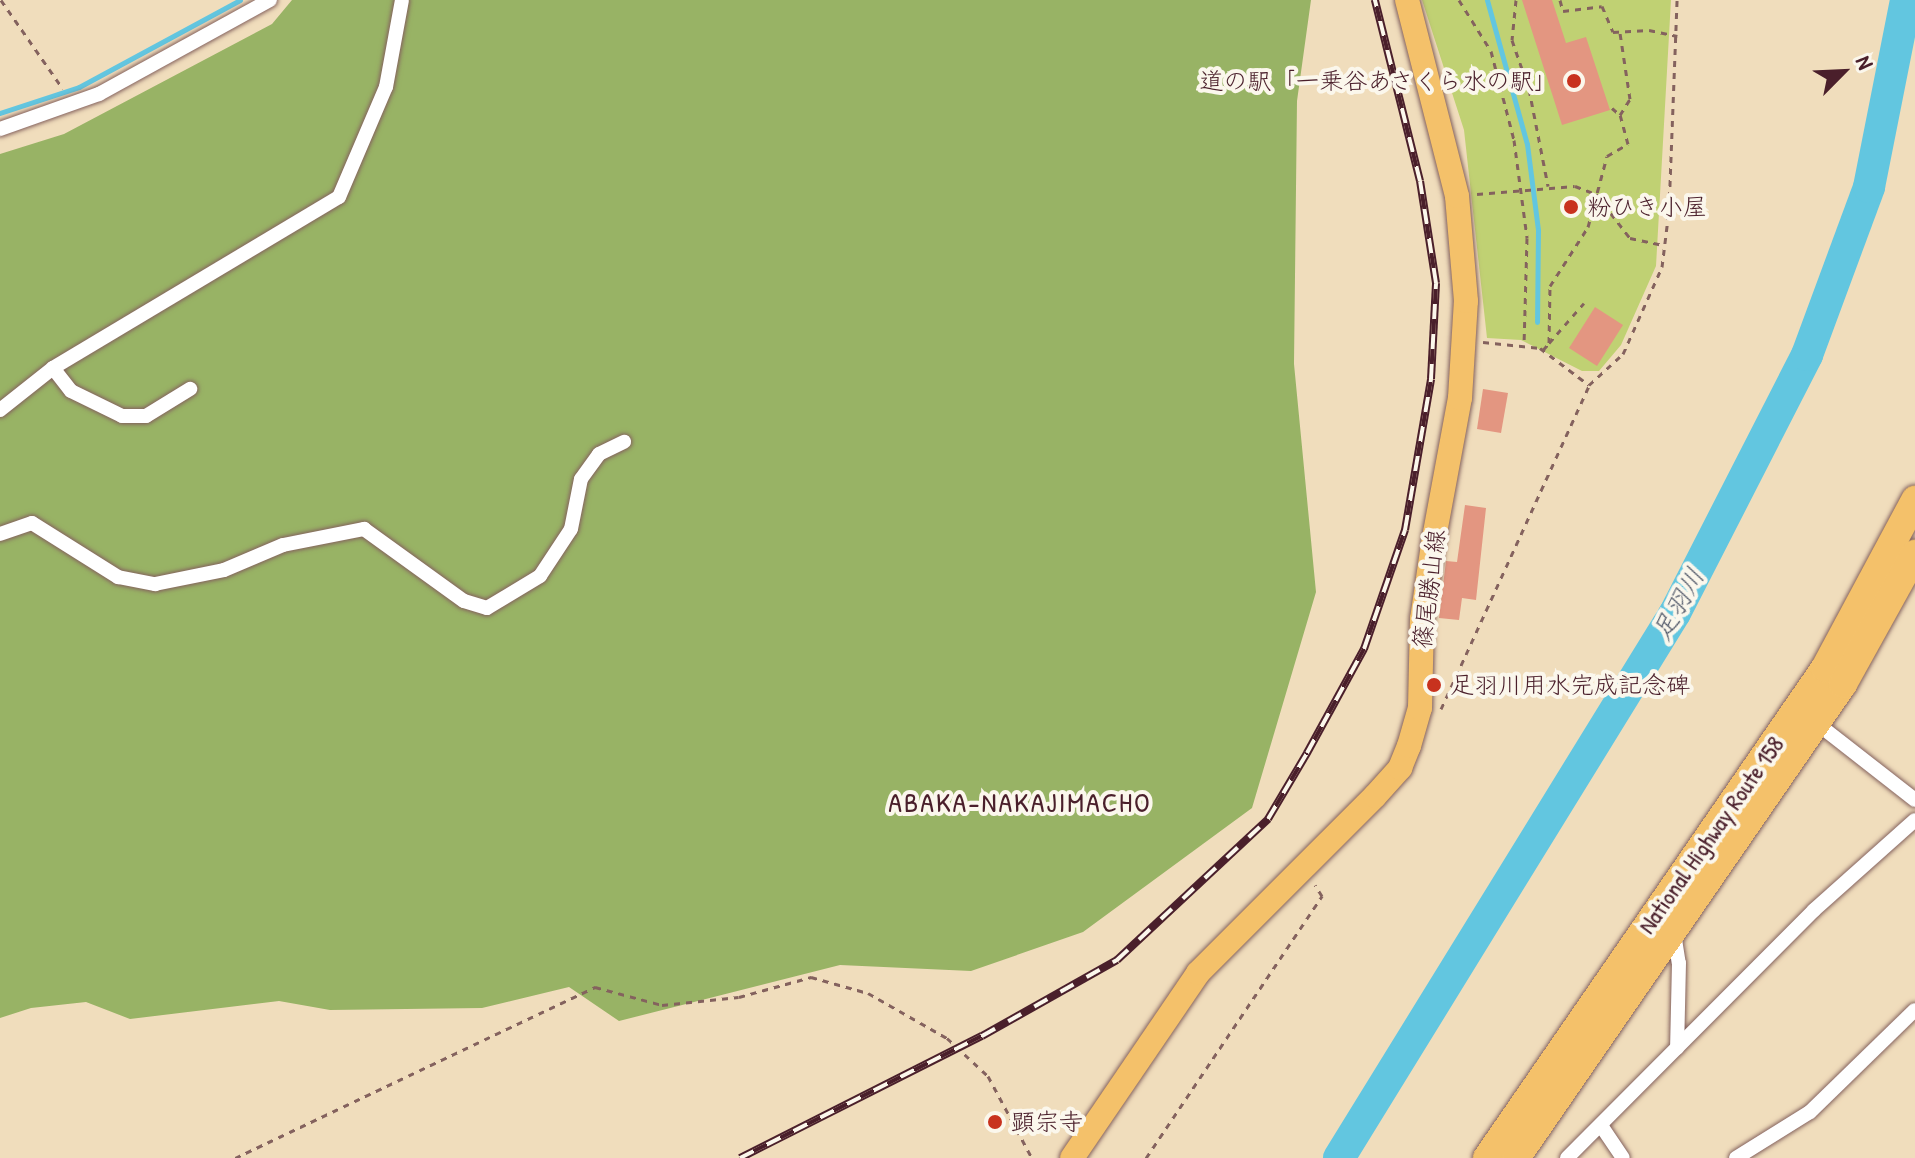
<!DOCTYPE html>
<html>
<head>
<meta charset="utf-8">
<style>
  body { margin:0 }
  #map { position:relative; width:1915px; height:1158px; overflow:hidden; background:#f0ddbc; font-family:"Patrick Hand","Klee One",sans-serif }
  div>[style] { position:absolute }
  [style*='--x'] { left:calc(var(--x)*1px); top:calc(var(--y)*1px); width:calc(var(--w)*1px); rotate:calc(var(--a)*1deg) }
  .green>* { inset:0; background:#c0d173 }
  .forest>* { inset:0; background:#98b365 }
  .stream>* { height:5px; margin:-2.5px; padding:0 2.5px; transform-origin:2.5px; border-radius:2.5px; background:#62c6e0 }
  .river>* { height:32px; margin:-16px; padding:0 16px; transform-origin:16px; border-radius:16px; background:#62c6e0 }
  .building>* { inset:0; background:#e39681 }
  .path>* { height:3px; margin-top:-1.5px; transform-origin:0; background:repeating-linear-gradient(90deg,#84625e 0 6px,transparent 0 12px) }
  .roads { filter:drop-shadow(0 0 2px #84625e) drop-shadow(0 0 2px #84625e) }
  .street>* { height:14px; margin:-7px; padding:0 7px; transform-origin:7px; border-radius:7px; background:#fff }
  .primary>* { height:24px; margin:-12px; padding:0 12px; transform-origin:12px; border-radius:12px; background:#f4c16a }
  .highway>* { height:28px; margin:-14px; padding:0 14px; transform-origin:14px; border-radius:14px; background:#f4c16a }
  .rail>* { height:8px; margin-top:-4px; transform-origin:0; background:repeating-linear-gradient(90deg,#fbf7ec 0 15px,#4a1f2b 0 30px); box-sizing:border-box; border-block:2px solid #4a1f2b }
  .dots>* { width:22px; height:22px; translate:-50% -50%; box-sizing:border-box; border:4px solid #fbf7ec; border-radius:50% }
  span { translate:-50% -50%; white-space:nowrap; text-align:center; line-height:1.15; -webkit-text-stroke:8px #fbf7ec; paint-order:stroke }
  .poi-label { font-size:24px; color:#4a1f2b }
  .right { translate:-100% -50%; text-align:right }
  .left { translate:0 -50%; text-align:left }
  .street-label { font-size:24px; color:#4a1f2b }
  .water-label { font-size:26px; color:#52596a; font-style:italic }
  .quarter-label { font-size:28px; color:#4a1f2b; letter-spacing:2px }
  .north { position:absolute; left:1803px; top:32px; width:80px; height:80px; -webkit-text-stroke:6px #fbf7ec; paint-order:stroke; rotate:66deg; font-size:22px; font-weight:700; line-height:32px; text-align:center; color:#4a1f2b }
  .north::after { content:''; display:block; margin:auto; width:28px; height:36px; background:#4a1f2b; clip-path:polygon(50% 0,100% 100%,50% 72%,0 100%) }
</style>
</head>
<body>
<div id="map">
  <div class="green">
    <i style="clip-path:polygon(1422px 0,1671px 0,1656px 266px,1621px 345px,1599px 371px,1582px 371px,1521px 340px,1487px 338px,1464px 130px)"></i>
  </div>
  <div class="forest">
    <i style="clip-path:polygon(292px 0,1311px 0,1297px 101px,1294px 364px,1316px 592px,1252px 808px,1083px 932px,971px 971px,840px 965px,619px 1021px,569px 987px,482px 1008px,330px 1010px,279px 1001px,130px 1019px,86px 1002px,31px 1008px,0 1018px,0 154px,64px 134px,272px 24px)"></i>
  </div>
  <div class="stream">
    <i style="--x:1487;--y:0;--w:149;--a:74.5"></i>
    <i style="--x:1527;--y:144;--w:87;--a:82.7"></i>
    <i style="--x:1538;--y:230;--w:92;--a:90.6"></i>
    <i style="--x:0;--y:113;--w:83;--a:-18.2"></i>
    <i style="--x:79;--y:87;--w:183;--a:-28.4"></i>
  </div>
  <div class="river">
    <i style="--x:1339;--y:1158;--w:640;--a:-58.35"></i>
    <i style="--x:1675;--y:613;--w:290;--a:-62.9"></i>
    <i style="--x:1807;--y:355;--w:179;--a:-69.7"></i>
    <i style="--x:1869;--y:187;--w:191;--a:-78.8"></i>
  </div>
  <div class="building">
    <i style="clip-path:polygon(1522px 0,1552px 0,1566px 43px,1586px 37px,1610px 110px,1562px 125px)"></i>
    <i style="clip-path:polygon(1577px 199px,1578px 213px,1565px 214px,1563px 201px)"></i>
    <i style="clip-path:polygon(1595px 307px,1623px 325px,1597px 366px,1569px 348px)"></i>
    <i style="clip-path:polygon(1483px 389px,1508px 393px,1501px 433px,1477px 429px)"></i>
    <i style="clip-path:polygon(1465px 505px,1486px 508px,1476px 600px,1462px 598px,1459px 620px,1439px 618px,1446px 561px,1457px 562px)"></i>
  </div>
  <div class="path">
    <i style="--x:1;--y:0;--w:108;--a:55.1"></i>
    <i style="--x:1459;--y:0;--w:60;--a:57.9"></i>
    <i style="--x:1491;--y:51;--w:92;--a:75.5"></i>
    <i style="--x:1514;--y:140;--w:99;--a:82.4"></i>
    <i style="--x:1527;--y:238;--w:108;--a:91.6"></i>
    <i style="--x:1516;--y:0;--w:40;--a:95.7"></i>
    <i style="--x:1512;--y:40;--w:52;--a:70.9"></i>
    <i style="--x:1529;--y:89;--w:99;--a:78.9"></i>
    <i style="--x:1560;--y:0;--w:11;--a:75"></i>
    <i style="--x:1563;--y:11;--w:39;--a:-7"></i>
    <i style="--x:1602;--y:6;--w:28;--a:67"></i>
    <i style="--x:1613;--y:32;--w:36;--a:-3"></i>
    <i style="--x:1649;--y:30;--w:29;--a:12"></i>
    <i style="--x:1612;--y:108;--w:11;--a:41"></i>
    <i style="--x:1477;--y:194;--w:98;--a:-4.7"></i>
    <i style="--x:1575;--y:186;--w:22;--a:21"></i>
    <i style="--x:1596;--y:194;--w:56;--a:52.3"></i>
    <i style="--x:1630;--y:238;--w:35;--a:12"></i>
    <i style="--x:1483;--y:342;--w:57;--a:6"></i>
    <i style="--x:1540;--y:348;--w:61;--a:37.1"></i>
    <i style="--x:1589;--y:385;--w:46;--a:-42.4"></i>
    <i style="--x:1623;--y:354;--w:95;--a:-65.9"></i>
    <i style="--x:1662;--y:267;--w:57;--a:-83"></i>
    <i style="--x:1669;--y:210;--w:210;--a:-87.8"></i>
    <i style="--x:1549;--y:343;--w:53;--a:-48.8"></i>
    <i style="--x:1543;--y:350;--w:9;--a:-49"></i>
    <i style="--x:1549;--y:343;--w:57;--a:-89"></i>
    <i style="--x:1550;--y:286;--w:70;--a:-57.2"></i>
    <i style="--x:1588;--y:227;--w:73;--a:-75"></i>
    <i style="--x:1607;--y:156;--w:24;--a:-30"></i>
    <i style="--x:1628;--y:144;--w:30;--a:-105"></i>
    <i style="--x:1620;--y:115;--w:19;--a:-58"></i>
    <i style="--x:1630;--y:99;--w:67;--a:-98.6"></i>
    <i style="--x:1441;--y:709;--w:356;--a:-65.4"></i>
    <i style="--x:235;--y:1158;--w:399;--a:-25.4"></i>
    <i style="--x:595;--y:987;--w:69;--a:15"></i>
    <i style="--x:662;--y:1005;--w:77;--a:-5.9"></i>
    <i style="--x:739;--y:997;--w:75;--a:-15.5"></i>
    <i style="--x:811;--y:977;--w:59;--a:15.7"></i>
    <i style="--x:868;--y:993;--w:91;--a:29.7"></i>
    <i style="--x:947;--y:1038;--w:56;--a:42.8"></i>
    <i style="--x:988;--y:1076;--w:93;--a:61.8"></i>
    <i style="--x:1146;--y:1158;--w:316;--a:-56.1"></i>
    <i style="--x:1322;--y:896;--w:13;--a:-122"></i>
  </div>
  <div class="roads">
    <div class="street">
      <i style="--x:0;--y:129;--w:105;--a:-19.5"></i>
      <i style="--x:99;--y:94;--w:195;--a:-28.8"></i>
      <i style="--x:53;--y:368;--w:29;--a:52"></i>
      <i style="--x:71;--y:391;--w:57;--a:26.1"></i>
      <i style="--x:122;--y:416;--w:24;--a:0"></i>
      <i style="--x:146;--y:416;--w:52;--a:-31.5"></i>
      <i style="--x:0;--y:410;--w:68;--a:-38.4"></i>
      <i style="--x:53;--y:368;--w:333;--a:-30.9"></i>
      <i style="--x:339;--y:197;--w:120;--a:-66.9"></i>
      <i style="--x:386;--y:87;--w:88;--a:-79.6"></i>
      <i style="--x:0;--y:534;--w:34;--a:-19"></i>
      <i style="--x:32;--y:523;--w:102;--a:32.1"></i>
      <i style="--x:118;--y:577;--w:38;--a:11"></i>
      <i style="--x:155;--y:584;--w:70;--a:-11.5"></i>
      <i style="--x:224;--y:570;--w:64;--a:-23"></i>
      <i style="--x:283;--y:545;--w:83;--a:-11.2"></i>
      <i style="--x:364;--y:529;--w:123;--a:35.8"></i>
      <i style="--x:464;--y:601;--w:24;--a:17"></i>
      <i style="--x:487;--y:608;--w:62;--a:-31.1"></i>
      <i style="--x:540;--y:576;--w:56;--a:-56.6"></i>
      <i style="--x:571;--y:529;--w:51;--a:-78.7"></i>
      <i style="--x:581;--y:479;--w:31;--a:-54"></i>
      <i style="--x:599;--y:454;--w:28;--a:-26"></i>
      <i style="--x:1814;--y:721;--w:128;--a:38"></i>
      <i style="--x:1674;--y:933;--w:30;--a:81"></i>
      <i style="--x:1679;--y:963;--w:85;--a:91.3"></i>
      <i style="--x:1602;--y:1127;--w:37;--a:56"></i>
      <i style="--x:1567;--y:1158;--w:350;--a:-45.1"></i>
      <i style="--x:1814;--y:910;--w:135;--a:-41.7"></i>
      <i style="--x:1736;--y:1158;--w:87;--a:-31.9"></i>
      <i style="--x:1810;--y:1112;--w:146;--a:-44.2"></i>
    </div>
    <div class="primary">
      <i style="--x:1072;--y:1158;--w:224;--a:-55.7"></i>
      <i style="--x:1198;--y:973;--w:250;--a:-45"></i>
      <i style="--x:1375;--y:796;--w:38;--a:-48"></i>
      <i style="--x:1400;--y:768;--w:24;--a:-68"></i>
      <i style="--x:1409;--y:746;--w:40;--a:-74"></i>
      <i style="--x:1420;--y:708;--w:89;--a:-88.7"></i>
      <i style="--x:1422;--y:619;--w:82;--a:-81.6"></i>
      <i style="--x:1434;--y:538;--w:142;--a:-79.5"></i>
      <i style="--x:1460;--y:398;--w:97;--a:-86.5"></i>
      <i style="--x:1466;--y:301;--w:105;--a:-94.9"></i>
      <i style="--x:1457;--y:196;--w:202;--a:-104.3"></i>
    </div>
    <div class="highway">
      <i style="--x:1487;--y:1158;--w:595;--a:-55.4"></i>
      <i style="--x:1825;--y:668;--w:191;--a:-61.8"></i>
      <i style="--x:1516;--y:1158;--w:576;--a:-55.4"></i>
      <i style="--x:1843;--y:684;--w:149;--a:-61"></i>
    </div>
  </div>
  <div class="rail">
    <i style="--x:740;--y:1158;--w:271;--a:-26.8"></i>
    <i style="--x:982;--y:1036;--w:155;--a:-29.4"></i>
    <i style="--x:1117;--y:960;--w:207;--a:-43"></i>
    <i style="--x:1268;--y:819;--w:77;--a:-59.4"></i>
    <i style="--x:1307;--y:753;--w:119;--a:-61.3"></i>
    <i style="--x:1364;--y:649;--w:126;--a:-71"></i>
    <i style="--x:1405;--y:530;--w:153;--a:-80.2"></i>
    <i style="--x:1431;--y:379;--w:96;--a:-87"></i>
    <i style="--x:1436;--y:283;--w:103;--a:-98.9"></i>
    <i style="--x:1420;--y:181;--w:187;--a:-104"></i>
  </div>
  <div class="dots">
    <i style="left:1574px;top:81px;background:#c8321e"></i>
    <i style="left:1571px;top:207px;background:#c8321e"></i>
    <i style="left:1434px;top:685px;background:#c8321e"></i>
    <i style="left:995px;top:1122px;background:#c8321e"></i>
  </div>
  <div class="poi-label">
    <span class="right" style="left:1558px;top:81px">道の駅「一乗谷あさくら水の駅」</span>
    <span class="left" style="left:1587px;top:207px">粉ひき小屋</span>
    <span class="left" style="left:1450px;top:685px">足羽川用水完成記念碑</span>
    <span class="left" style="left:1011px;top:1122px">顕宗寺</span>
  </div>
  <div class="street-label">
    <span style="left:1429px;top:589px;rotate:-83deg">篠尾勝山線</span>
    <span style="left:1711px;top:835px;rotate:-55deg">National Highway Route 158</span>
  </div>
  <div class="water-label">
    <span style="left:1678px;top:604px;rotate:-61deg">足羽川</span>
  </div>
  <div class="quarter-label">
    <span style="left:1020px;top:802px">ABAKA-NAKAJIMACHO</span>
  </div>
  <div class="north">N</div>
</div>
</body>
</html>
